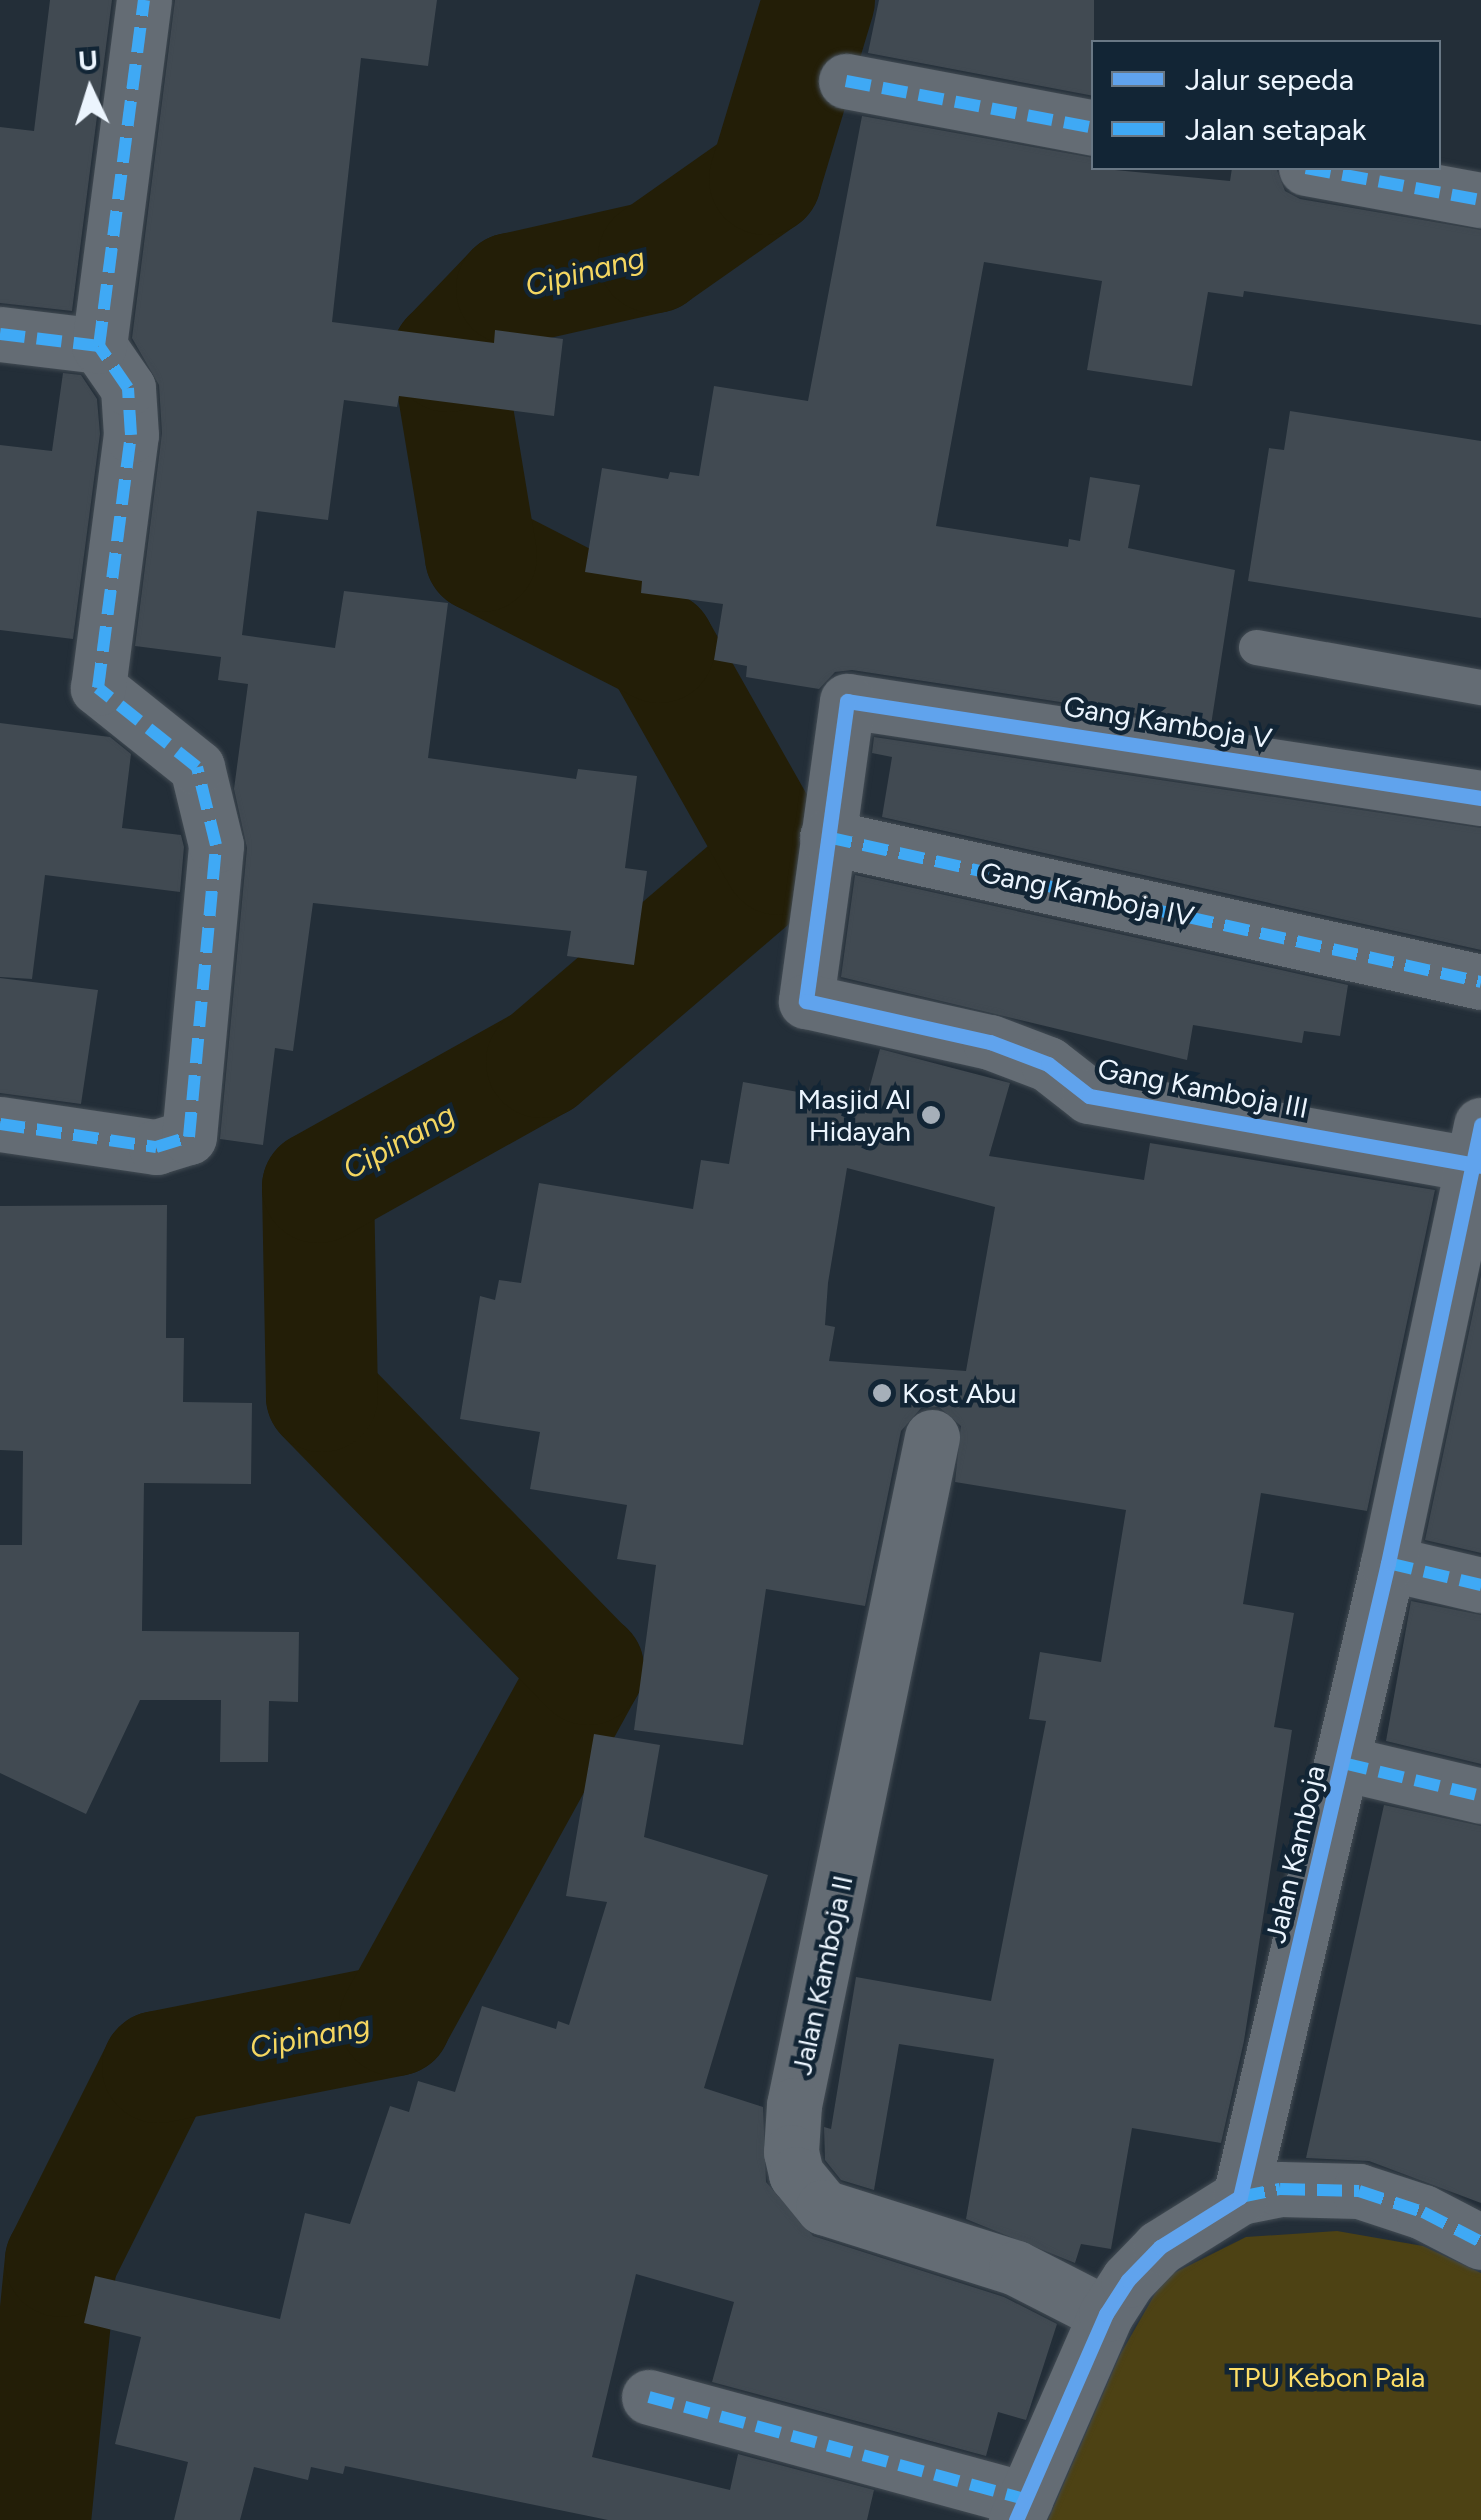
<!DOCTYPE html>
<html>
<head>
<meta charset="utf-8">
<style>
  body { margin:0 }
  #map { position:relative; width:1481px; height:2520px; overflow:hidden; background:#232e38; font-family:Figtree,sans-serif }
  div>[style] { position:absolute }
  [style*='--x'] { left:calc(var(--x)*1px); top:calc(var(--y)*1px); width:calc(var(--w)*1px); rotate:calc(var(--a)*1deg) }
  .green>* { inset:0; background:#4d4214 }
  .river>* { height:112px; margin:-56px; padding:0 56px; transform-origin:56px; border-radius:56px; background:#231e07 }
  .building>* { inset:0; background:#414a52 }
  .roads { filter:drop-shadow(0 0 2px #424b53) drop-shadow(0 0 2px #424b53) }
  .lane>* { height:35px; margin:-17.5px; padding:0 17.5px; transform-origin:17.5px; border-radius:17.5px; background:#646c74 }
  .street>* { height:55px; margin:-27.5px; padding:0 27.5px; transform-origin:27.5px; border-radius:27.5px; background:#646c74 }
  .quiet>* { height:12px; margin-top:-6px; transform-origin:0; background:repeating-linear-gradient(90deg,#3fa9f5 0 25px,transparent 0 37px) }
  .cycleway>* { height:15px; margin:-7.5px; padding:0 7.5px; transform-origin:7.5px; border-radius:7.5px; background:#60a3ed }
  .dots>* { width:28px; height:28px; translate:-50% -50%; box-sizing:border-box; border:5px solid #122535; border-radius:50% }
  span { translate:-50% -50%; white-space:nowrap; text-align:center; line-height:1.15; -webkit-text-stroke:9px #122535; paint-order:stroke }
  .street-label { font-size:28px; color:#ecf5fe }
  .poi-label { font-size:28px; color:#ecf5fe }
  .right { translate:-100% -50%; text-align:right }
  .left { translate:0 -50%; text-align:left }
  .park-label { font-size:28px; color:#fcdd67 }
  .water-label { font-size:30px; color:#f4d660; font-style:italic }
  .legend { position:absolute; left:1091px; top:40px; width:350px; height:130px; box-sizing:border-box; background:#122535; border:2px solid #697885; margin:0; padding:12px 18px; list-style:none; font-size:30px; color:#ecf5fe }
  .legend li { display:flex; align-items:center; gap:20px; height:50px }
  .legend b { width:50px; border:2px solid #697885 }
  .north { position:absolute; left:40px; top:40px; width:100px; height:100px; -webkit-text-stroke:8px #122535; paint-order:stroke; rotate:356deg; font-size:28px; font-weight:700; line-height:40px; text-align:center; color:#ecf5fe }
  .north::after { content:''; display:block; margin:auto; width:35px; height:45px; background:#ecf5fe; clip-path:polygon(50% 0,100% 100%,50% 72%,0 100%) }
</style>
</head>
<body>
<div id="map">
  <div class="green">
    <i style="clip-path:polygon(1337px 2231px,1423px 2246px,1481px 2273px,1481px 2520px,1048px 2520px,1120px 2355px,1164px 2278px,1246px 2237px)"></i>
  </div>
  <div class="river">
    <i style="--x:35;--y:2520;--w:260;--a:-84.3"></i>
    <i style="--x:61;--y:2261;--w:217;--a:-63.4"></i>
    <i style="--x:158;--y:2067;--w:242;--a:-11.2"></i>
    <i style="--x:395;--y:2020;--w:401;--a:-61.2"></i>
    <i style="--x:588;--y:1669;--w:381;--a:-134.3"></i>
    <i style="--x:322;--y:1396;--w:209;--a:-91.1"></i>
    <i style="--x:318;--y:1187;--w:257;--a:-29.2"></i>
    <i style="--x:542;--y:1062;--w:312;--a:-40.6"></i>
    <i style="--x:779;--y:859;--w:244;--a:-119.5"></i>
    <i style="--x:659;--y:647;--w:200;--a:-152.9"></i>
    <i style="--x:481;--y:556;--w:203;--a:-99.4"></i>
    <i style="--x:448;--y:356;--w:93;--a:-46.3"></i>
    <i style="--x:512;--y:289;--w:146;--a:-12.7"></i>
    <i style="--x:654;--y:257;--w:136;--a:-35.1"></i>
    <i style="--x:765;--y:179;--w:187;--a:-73.2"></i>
  </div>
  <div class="building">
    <i style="clip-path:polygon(50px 0,112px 0,72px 311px,0 303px,0 127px,34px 131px)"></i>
    <i style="clip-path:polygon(175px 0,437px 0,428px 66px,361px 58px,332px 322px,494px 343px,495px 330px,563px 339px,554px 416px,399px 396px,397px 407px,344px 400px,328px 520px,257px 511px,242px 635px,335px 648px,344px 591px,448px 603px,428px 758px,576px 779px,578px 769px,637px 776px,625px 868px,647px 871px,634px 965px,567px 956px,571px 931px,313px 903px,293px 1051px,275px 1048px,263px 1145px,220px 1139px,247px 848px,234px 789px,248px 684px,218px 680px,221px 657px,135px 646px,162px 433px,159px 385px,132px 338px)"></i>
    <i style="clip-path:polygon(879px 0,1094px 0,1094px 96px,868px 53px)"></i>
    <i style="clip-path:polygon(862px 116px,1094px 158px,1094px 168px,1230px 181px,1232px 168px,1276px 168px,1285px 191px,1300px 199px,1481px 230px,1481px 325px,1244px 291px,1243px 297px,1208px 292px,1192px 386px,1087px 370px,1102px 281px,984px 262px,936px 526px,1068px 547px,1069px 539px,1080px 541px,1090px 477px,1140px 485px,1128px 548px,1235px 570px,1211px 725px,852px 670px,835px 672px,819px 689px,746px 677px,747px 666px,714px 660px,723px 604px,641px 593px,642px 581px,585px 572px,602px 468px,668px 479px,670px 472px,699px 476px,714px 386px,808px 401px)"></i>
    <i style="clip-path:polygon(63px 373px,81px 375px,97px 399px,100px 434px,73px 639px,0 630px,0 445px,52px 451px)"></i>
    <i style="clip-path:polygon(1290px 411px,1481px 441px,1481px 618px,1248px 581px,1269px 448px,1284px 450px)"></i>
    <i style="clip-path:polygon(0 723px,110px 737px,131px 754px,122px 828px,181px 835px,184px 847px,180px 892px,45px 875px,32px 979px,0 977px)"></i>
    <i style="clip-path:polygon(874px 737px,1481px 828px,1481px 950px,882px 817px,892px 757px,872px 753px)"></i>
    <i style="clip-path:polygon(855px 875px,1348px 985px,1340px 1036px,1304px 1031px,1302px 1043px,1193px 1025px,1187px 1060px,841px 977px)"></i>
    <i style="clip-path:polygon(0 978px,98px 990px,81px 1104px,0 1093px)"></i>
    <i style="clip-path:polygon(evenodd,880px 1049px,1010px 1083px,989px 1156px,1144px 1180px,1150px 1143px,1435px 1190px,1367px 1511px,1261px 1493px,1243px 1604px,1294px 1613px,1274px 1727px,1292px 1730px,1244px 2041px,1221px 2143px,1132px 2128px,1111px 2249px,1081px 2244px,1075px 2263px,966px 2219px,994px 2059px,899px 2044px,874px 2190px,841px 2180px,825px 2160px,824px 2127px,831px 2129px,856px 1977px,991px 2001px,1046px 1721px,1029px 1719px,1040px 1652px,1101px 1662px,1126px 1510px,955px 1482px,961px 1426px,939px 1407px,921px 1408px,901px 1431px,865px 1606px,766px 1589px,743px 1745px,634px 1730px,656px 1565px,617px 1559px,627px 1505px,530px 1489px,540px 1432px,460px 1419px,480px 1296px,495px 1300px,499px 1280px,521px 1283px,539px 1183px,693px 1209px,701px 1160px,729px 1164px,743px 1082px,865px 1104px,880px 1049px,847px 1168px,995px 1207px,966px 1371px,829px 1361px,835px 1327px,825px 1325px,828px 1283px,847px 1168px)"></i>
    <i style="clip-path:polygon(167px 1205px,166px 1338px,184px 1338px,183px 1402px,252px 1403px,251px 1484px,144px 1483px,142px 1631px,299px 1632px,298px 1702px,269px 1701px,268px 1762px,220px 1762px,221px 1700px,140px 1700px,86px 1814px,0 1773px,0 1545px,22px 1545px,23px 1451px,0 1450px,0 1206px)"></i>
    <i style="clip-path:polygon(1481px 1275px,1481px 1553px,1425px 1540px)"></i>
    <i style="clip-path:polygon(1411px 1601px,1481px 1615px,1481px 1764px,1386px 1741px)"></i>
    <i style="clip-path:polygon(594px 1734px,660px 1745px,644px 1837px,768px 1875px,704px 2088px,763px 2107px,766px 2182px,813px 2236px,1004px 2297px,1057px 2324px,1026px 2420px,998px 2412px,986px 2456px,712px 2382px,734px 2302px,636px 2274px,592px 2457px,730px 2490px,738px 2454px,874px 2490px,867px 2520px,608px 2520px,345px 2466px,343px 2474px,311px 2467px,308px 2480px,254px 2467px,240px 2520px,174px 2520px,188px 2462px,115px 2444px,141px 2337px,84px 2323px,95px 2276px,280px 2319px,305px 2213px,350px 2224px,390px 2106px,409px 2112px,418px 2081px,455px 2092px,482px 2006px,556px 2029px,558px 2021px,569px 2025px,607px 1902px,566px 1896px)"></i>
    <i style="clip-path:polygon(1384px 1805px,1481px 1826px,1481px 2203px,1369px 2161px,1306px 2158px)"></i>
  </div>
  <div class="roads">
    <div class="lane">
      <i style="--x:1256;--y:647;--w:229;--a:10.1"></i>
    </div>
    <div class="street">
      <i style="--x:846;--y:81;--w:252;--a:10.7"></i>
      <i style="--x:1306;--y:168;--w:178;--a:10.4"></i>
      <i style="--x:0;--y:334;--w:100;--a:6.9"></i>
      <i style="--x:1481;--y:798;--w:641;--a:-171.3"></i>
      <i style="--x:847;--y:701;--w:303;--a:97.8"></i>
      <i style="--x:806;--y:1001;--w:189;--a:12.6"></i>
      <i style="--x:990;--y:1042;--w:62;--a:20.8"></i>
      <i style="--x:1048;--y:1064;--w:52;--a:38"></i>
      <i style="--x:1089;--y:1096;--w:398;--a:10.1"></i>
      <i style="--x:827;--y:837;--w:670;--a:12.5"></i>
      <i style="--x:0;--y:1124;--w:158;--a:8.4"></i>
      <i style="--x:156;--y:1147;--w:34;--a:-17"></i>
      <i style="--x:189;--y:1137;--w:293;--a:-84.7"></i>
      <i style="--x:216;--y:845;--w:80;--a:-103.7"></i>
      <i style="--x:197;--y:767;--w:127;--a:-141.4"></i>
      <i style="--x:98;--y:688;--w:255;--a:-82.6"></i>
      <i style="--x:131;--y:435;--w:47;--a:-93.7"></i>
      <i style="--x:128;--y:388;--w:51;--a:-124.6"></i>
      <i style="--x:99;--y:346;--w:349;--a:-82.6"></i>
      <i style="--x:932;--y:1437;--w:682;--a:101.67"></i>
      <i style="--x:794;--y:2105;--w:47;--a:93.7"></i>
      <i style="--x:791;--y:2152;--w:23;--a:77"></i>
      <i style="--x:796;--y:2174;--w:43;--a:50.7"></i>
      <i style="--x:823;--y:2207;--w:202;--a:17.5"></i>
      <i style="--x:1016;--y:2268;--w:101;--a:27.1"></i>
      <i style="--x:1388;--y:1563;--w:96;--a:13.3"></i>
      <i style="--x:1343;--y:1763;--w:142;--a:13.4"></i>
      <i style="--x:1240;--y:2197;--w:41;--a:-11.3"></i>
      <i style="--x:1280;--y:2189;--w:79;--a:1.5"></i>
      <i style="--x:1359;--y:2191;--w:67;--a:18.2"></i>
      <i style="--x:1423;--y:2212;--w:65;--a:27.3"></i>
      <i style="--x:649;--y:2397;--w:390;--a:15.2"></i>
      <i style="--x:1016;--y:2520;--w:225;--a:-66.4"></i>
      <i style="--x:1106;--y:2314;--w:40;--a:-57.1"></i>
      <i style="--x:1128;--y:2280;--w:46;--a:-45.9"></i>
      <i style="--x:1160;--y:2247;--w:94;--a:-32"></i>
      <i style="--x:1240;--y:2197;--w:651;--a:-76.86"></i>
      <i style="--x:1388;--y:1563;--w:448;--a:-78"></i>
    </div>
  </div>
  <div class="quiet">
    <i style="--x:846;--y:81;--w:252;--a:10.7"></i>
    <i style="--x:1306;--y:168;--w:178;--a:10.4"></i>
    <i style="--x:0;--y:334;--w:100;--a:6.9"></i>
    <i style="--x:827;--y:837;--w:670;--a:12.5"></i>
    <i style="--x:0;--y:1124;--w:158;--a:8.4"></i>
    <i style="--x:156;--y:1147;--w:34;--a:-17"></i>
    <i style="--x:189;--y:1137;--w:293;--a:-84.7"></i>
    <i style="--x:216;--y:845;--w:80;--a:-103.7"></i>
    <i style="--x:197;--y:767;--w:127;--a:-141.4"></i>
    <i style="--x:98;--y:688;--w:255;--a:-82.6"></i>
    <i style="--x:131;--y:435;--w:47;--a:-93.7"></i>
    <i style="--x:128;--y:388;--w:51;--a:-124.6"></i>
    <i style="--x:99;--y:346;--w:349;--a:-82.6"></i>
    <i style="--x:1388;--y:1563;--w:96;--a:13.3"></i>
    <i style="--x:1343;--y:1763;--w:142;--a:13.4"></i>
    <i style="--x:1240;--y:2197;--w:41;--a:-11.3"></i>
    <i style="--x:1280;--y:2189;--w:79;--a:1.5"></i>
    <i style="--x:1359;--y:2191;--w:67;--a:18.2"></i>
    <i style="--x:1423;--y:2212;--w:65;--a:27.3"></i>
    <i style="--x:649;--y:2397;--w:390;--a:15.2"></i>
  </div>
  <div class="cycleway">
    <i style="--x:1481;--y:798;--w:641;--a:-171.3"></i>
    <i style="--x:847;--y:701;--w:303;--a:97.8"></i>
    <i style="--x:806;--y:1001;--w:189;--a:12.6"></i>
    <i style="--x:990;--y:1042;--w:62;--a:20.8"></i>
    <i style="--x:1048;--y:1064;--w:52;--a:38"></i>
    <i style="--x:1089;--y:1096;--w:398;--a:10.1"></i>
    <i style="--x:1016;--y:2520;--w:225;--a:-66.4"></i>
    <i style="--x:1106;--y:2314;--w:40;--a:-57.1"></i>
    <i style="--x:1128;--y:2280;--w:46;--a:-45.9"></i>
    <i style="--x:1160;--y:2247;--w:94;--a:-32"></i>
    <i style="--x:1240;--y:2197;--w:651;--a:-76.86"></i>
    <i style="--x:1388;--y:1563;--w:448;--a:-78"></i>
  </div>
  <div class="dots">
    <i style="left:931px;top:1115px;background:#a6afb9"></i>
    <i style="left:882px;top:1393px;background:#a6afb9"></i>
  </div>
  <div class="street-label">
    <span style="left:1168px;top:722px;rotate:9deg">Gang Kamboja V</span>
    <span style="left:1087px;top:894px;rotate:12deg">Gang Kamboja IV</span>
    <span style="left:1203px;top:1088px;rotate:11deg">Gang Kamboja III</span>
    <span style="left:1295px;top:1854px;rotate:-77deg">Jalan Kamboja</span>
    <span style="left:822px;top:1975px;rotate:-78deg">Jalan Kamboja II</span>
  </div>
  <div class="poi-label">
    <span class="right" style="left:911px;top:1115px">Masjid Al<br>Hidayah</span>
    <span class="left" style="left:902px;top:1393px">Kost Abu</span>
  </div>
  <div class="park-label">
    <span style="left:1327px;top:2377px">TPU Kebon Pala</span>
  </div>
  <div class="water-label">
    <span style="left:585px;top:272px;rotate:-14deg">Cipinang</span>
    <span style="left:399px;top:1142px;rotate:-29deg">Cipinang</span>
    <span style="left:310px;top:2037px;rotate:-11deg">Cipinang</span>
  </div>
  <ul class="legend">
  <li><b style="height:12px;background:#60a3ed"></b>Jalur sepeda</li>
  <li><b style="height:12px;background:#3fa9f5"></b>Jalan setapak</li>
  </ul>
  <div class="north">U</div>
</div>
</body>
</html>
